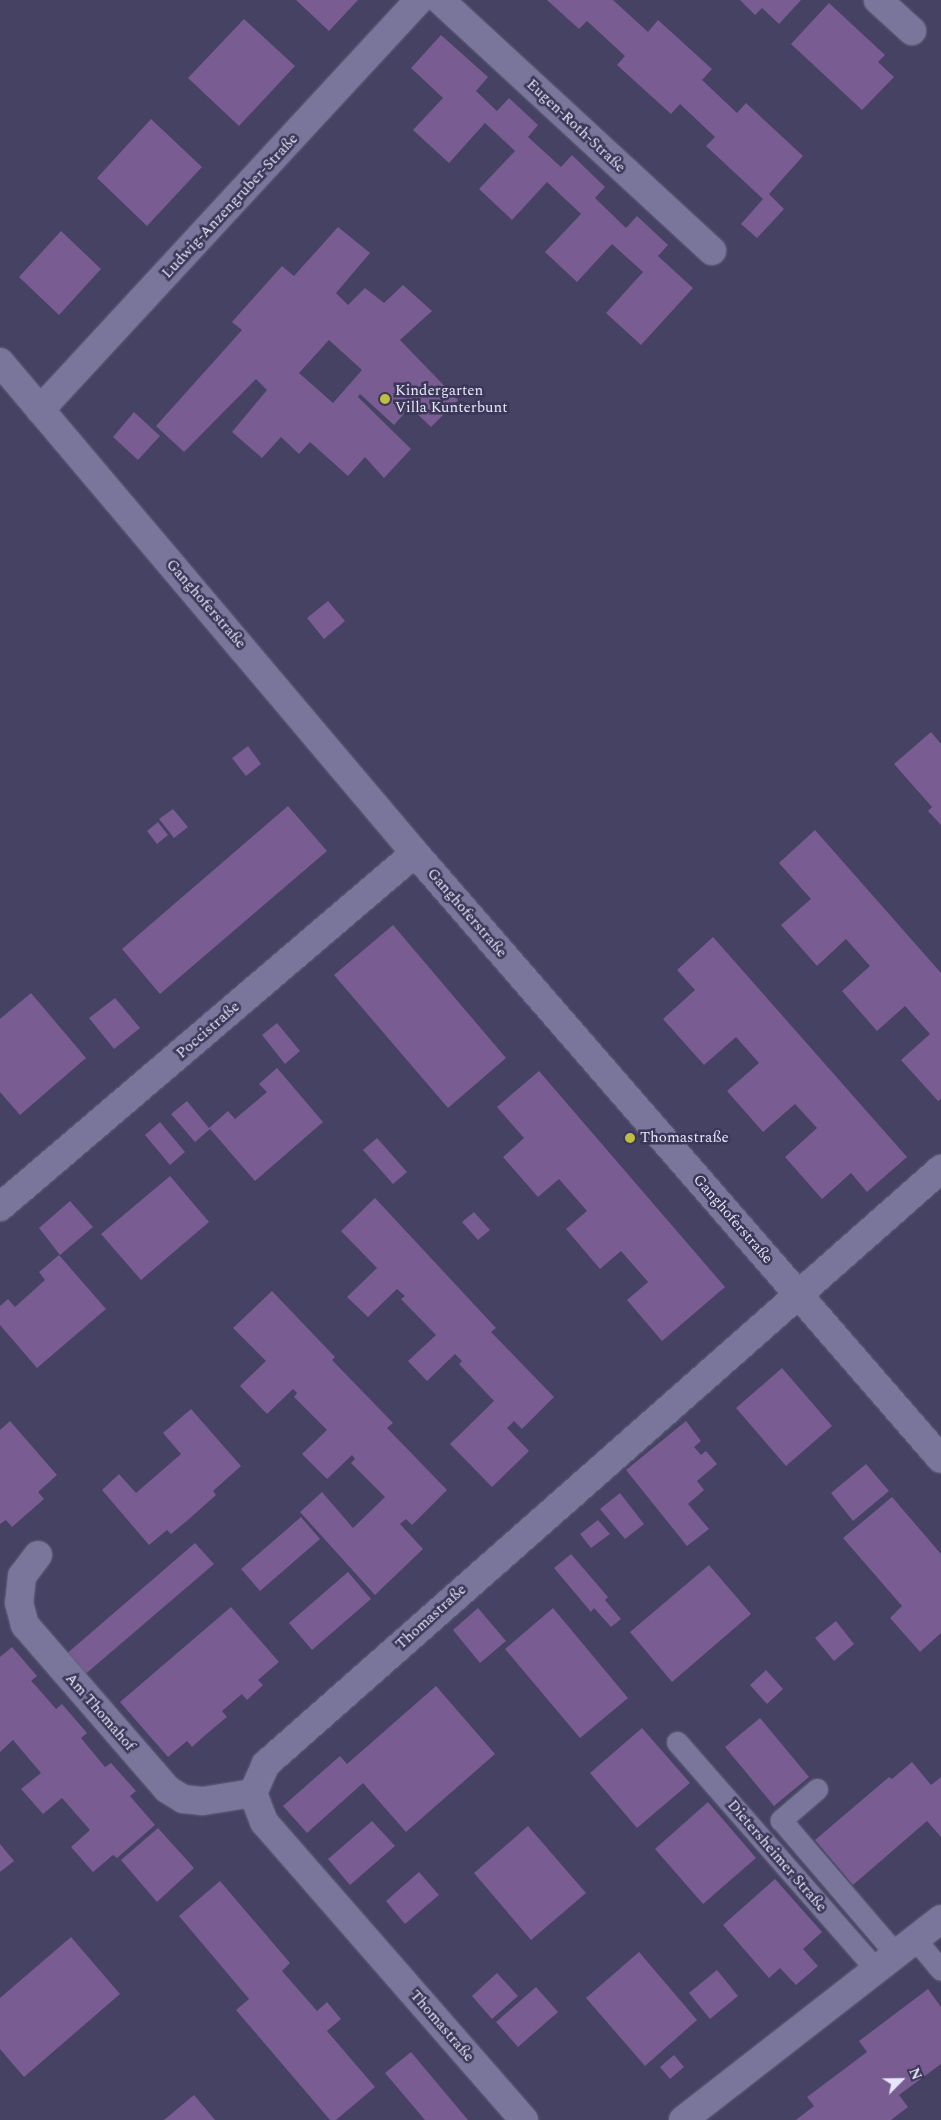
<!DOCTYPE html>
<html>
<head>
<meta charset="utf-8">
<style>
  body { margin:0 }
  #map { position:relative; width:941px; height:2120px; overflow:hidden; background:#454263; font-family:Spectral,serif }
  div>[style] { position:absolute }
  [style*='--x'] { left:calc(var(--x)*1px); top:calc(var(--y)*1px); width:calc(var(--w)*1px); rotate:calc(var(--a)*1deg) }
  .building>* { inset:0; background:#795c91 }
  .roads { filter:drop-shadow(0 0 1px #64617d) drop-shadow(0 0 1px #64617d) }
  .lane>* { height:21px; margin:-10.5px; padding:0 10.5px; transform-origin:10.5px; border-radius:10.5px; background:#7a769b }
  .street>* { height:28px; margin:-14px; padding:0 14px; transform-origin:14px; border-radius:14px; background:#7a769b }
  .dots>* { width:14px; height:14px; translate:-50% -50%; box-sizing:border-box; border:2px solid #3b3758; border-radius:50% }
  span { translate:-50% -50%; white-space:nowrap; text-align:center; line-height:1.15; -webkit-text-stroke:5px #3b3758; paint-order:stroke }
  .street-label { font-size:15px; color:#e7e6fa }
  .poi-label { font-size:15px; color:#e7e6fa }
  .left { translate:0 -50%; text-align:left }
  .north { position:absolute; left:876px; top:2055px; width:50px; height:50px; -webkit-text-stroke:4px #3b3758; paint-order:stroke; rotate:67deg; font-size:14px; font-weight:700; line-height:20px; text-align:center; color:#e7e6fa }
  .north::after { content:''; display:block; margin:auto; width:18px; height:22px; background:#e7e6fa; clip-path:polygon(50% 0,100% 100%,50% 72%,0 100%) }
</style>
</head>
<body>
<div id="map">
  <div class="building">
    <i style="clip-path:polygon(296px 0,358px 0,329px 31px)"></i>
    <i style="clip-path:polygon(547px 0,613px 0,648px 32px,658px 20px,712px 69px,702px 80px,737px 113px,746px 103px,803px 156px,769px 194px,784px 209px,757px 238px,741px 224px,763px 199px,706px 146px,715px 137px,680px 104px,671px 114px,617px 65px,625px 56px,587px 21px,579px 29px)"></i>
    <i style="clip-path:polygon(740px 0,801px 0,779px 24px,762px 8px,755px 15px)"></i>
    <i style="clip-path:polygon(829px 3px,885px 55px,878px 62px,894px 77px,862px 110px,791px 44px)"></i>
    <i style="clip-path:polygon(244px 19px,295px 66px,239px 126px,188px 78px)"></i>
    <i style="clip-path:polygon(441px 35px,488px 77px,476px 91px,497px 111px,509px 98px,538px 125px,528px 137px,561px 167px,572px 155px,605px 187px,595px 198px,626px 228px,637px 216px,668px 245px,658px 256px,693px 288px,641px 345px,606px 313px,643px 272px,612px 244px,577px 282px,545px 252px,581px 214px,547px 182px,512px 220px,479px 189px,515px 151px,485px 123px,449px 163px,413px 130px,443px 98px,411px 68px)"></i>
    <i style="clip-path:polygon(151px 119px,202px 167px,147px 226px,97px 178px)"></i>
    <i style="clip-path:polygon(evenodd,338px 227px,370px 253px,336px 293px,348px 305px,365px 288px,384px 303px,403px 285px,432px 311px,400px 340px,458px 400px,431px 427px,410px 407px,394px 425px,360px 394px,358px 397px,411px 449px,384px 478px,365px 457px,348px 476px,310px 442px,299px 454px,281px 437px,262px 458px,232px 432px,267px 390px,256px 379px,184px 452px,156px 426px,242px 330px,232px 322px,282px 266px,294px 276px,338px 227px,329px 340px,362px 370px,333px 403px,299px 373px,329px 340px)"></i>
    <i style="clip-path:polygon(61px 231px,101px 269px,59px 315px,19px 277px)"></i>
    <i style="clip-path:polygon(134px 412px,160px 436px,138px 460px,113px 437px)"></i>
    <i style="clip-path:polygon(328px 601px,345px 621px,324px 639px,307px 618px)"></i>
    <i style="clip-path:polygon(931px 732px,941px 744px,941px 825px,928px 811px,932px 807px,894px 764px)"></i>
    <i style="clip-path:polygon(248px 746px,261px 764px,246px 776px,232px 758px)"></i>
    <i style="clip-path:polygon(288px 806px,327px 851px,160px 994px,122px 949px)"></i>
    <i style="clip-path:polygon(173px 809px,188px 827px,174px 838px,159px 819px)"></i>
    <i style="clip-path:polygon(158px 822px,168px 835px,157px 844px,147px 831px)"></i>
    <i style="clip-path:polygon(815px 830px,941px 973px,941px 1099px,938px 1101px,901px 1060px,930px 1034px,905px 1006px,877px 1031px,842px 991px,870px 966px,846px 939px,817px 966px,781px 925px,811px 899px,779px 863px)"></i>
    <i style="clip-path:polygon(393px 925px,506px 1058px,448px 1108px,334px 975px)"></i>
    <i style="clip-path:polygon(713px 937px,907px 1157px,867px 1192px,851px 1173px,822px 1199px,785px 1157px,817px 1128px,795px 1104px,763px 1132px,727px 1091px,759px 1063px,736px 1037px,704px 1065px,663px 1019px,695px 990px,677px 970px)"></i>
    <i style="clip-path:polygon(31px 993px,86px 1058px,20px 1115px,0 1092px,0 1019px)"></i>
    <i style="clip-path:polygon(115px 998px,140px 1028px,114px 1049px,89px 1018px)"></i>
    <i style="clip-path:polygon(277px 1023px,300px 1051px,285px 1064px,262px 1035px)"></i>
    <i style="clip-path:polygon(277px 1068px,323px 1122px,255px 1181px,210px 1129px,195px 1142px,171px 1114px,187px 1101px,209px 1128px,228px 1111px,235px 1119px,267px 1092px,259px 1084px)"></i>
    <i style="clip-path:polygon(539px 1071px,725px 1287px,662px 1341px,627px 1300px,648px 1282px,621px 1251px,600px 1269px,566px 1229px,587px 1211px,559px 1179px,538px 1197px,503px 1157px,524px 1138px,497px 1107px)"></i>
    <i style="clip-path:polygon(160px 1122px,185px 1152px,170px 1165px,145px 1135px)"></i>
    <i style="clip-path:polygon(377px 1138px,407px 1172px,393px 1184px,363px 1150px)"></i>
    <i style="clip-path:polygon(170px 1176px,209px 1222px,141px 1280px,101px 1234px)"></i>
    <i style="clip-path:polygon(375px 1198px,496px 1328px,491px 1332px,554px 1397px,522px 1429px,514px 1421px,507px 1428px,529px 1451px,492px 1487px,450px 1444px,494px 1401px,459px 1364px,462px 1361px,455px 1354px,427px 1381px,408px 1361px,436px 1335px,401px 1299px,405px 1296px,397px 1289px,368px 1317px,347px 1297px,377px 1268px,341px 1231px)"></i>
    <i style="clip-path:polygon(70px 1201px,93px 1227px,60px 1255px,39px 1228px)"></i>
    <i style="clip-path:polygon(474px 1212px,490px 1230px,478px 1240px,462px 1222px)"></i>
    <i style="clip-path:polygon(59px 1255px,106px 1309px,37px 1368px,0 1325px,0 1306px,8px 1299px,15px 1307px,45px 1280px,39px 1272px)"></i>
    <i style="clip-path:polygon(272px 1291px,335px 1357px,332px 1360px,393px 1423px,387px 1428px,447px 1490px,412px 1525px,406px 1519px,400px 1524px,423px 1549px,375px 1595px,300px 1512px,322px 1492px,353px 1528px,385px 1497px,351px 1463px,355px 1459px,352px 1455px,327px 1479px,302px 1454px,327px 1430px,294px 1397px,297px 1393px,293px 1389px,267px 1414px,240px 1386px,266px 1361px,233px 1328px)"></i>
    <i style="clip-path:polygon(782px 1368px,832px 1426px,786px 1466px,736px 1408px)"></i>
    <i style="clip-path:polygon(191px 1409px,241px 1466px,213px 1491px,216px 1495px,189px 1519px,171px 1534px,167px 1530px,149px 1545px,102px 1490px,119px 1474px,136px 1493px,181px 1454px,163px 1433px)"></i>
    <i style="clip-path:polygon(10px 1421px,57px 1475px,38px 1492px,44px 1499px,12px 1527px,6px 1520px,0 1524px,0 1430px)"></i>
    <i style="clip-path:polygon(686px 1421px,701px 1441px,694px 1447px,701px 1455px,706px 1451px,717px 1464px,697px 1481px,704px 1490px,688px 1504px,709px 1529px,687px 1546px,626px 1470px)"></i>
    <i style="clip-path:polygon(866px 1464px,889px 1491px,853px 1521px,831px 1493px)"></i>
    <i style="clip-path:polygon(620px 1493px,644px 1524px,625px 1539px,600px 1509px)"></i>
    <i style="clip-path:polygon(892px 1497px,941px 1554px,941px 1633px,920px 1652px,890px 1618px,902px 1606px,843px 1538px)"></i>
    <i style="clip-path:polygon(301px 1517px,320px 1539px,260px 1591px,241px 1569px)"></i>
    <i style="clip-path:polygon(598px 1520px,610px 1534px,591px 1548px,580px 1534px)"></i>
    <i style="clip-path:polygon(195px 1543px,214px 1564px,82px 1677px,64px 1656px)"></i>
    <i style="clip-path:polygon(571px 1554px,608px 1597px,605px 1600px,621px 1619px,611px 1627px,594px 1608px,591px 1612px,554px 1568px)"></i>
    <i style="clip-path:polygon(709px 1565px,751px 1614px,672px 1682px,630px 1632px)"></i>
    <i style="clip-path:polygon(348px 1572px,371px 1599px,312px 1650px,289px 1623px)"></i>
    <i style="clip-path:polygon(231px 1607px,279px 1662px,258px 1680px,263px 1685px,247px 1700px,242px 1694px,222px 1711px,227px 1717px,210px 1731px,192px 1747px,187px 1741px,168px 1757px,120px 1702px)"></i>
    <i style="clip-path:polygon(478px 1608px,506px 1641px,480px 1663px,453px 1630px)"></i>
    <i style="clip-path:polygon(553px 1608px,628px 1698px,580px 1738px,505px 1649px)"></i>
    <i style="clip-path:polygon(836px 1621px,854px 1644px,834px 1661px,815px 1638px)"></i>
    <i style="clip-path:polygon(12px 1647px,37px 1676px,31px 1681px,36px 1686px,56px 1709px,62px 1704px,87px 1733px,81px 1738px,105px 1767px,111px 1763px,136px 1791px,130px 1796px,155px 1825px,117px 1858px,113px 1855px,93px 1872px,71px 1847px,90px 1830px,62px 1798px,43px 1814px,21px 1789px,41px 1773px,13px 1740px,0 1752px,0 1657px)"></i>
    <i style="clip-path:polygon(766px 1670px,783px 1689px,767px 1704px,750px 1685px)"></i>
    <i style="clip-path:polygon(436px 1686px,495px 1754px,406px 1832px,363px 1783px,307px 1833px,283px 1806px,340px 1756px,347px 1764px)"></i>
    <i style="clip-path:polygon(760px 1718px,809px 1777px,774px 1806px,725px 1747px)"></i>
    <i style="clip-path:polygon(642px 1728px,690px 1783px,637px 1828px,590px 1773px)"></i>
    <i style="clip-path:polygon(912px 1762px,931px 1785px,941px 1777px,941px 1837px,927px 1821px,853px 1885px,815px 1840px,889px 1777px,892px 1779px)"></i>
    <i style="clip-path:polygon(708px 1802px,756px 1858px,703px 1904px,655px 1849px)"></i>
    <i style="clip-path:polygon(372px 1821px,395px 1846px,350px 1885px,328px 1859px)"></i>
    <i style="clip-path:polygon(528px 1826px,586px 1893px,531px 1940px,474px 1873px)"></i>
    <i style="clip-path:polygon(158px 1828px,194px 1868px,157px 1902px,121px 1860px)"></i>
    <i style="clip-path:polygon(0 1844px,14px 1861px,0 1872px)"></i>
    <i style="clip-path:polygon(419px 1872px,439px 1895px,405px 1924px,386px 1901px)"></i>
    <i style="clip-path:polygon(775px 1879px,822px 1932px,803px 1949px,818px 1966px,796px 1985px,780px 1968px,769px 1978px,723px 1925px)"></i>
    <i style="clip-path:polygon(220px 1881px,290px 1963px,282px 1971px,317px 2011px,327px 2002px,341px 2019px,327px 2031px,375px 2087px,336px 2120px,330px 2120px,236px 2010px,249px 1999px,179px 1916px)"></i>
    <i style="clip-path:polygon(71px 1937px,120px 1994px,24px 2077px,0 2049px,0 1998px)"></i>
    <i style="clip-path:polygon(639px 1952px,697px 2020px,645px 2066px,586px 1998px)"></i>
    <i style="clip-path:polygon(717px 1970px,738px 1996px,710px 2019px,689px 1993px)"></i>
    <i style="clip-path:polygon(497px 1973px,518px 1996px,492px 2019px,472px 1996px)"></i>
    <i style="clip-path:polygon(536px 1987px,558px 2012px,518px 2047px,496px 2022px)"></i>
    <i style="clip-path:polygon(928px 1989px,941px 2007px,941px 2064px,899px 2095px,908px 2107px,891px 2120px,796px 2120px,814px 2106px,807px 2097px,867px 2052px,859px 2041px)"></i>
    <i style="clip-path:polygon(411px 2052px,468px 2120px,425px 2120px,385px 2073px)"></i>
    <i style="clip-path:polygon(674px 2055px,684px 2067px,670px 2079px,660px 2067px)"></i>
    <i style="clip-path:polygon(194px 2095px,215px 2120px,164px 2120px)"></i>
  </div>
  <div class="roads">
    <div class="lane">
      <i style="--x:677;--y:1742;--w:302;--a:48.8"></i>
      <i style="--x:817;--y:1789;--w:48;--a:139.3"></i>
      <i style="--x:781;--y:1820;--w:177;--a:49.4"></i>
      <i style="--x:915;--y:1939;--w:40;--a:50"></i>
    </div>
    <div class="street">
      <i style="--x:440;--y:0;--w:370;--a:42.7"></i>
      <i style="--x:878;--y:0;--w:46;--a:42.4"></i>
      <i style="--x:0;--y:362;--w:643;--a:49.8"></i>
      <i style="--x:415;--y:853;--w:802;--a:49.04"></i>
      <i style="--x:40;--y:410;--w:558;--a:-47.25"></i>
      <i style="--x:0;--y:1207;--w:545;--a:-40.46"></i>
      <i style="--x:38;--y:1555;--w:26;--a:127"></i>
      <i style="--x:22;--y:1576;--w:27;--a:96"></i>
      <i style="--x:19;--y:1603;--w:23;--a:75"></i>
      <i style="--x:25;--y:1625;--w:217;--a:49.1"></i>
      <i style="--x:167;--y:1789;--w:19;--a:32"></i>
      <i style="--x:183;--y:1799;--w:20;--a:6"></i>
      <i style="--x:203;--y:1801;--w:51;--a:-9.1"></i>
      <i style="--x:524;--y:2120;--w:395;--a:-131.1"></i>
      <i style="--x:264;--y:1822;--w:31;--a:-111"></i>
      <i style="--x:253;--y:1793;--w:32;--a:-66"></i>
      <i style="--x:266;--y:1764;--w:900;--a:-41.4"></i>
      <i style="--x:683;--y:2120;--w:327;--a:-37.9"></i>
    </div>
  </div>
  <div class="dots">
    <i style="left:385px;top:399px;background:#c0be41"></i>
    <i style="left:630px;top:1138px;background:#c0be41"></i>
  </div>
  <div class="street-label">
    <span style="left:576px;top:126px;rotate:43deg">Eugen-Roth-Straße</span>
    <span style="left:230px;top:206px;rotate:-47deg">Ludwig-Anzengruber-Straße</span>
    <span style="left:206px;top:604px;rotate:49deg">Ganghoferstraße</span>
    <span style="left:467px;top:913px;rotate:49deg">Ganghoferstraße</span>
    <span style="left:208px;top:1030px;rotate:-41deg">Poccistraße</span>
    <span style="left:733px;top:1219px;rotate:49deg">Ganghoferstraße</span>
    <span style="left:431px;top:1617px;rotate:-42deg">Thomastraße</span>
    <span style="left:100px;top:1712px;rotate:49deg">Am Thomahof</span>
    <span style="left:777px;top:1856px;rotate:49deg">Dietersheimer Straße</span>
    <span style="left:442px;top:2026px;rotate:49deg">Thomastraße</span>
  </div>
  <div class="poi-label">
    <span class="left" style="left:395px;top:399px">Kindergarten<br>Villa Kunterbunt</span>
    <span class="left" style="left:640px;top:1138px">Thomastraße</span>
  </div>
  <div class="north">N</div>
</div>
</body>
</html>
